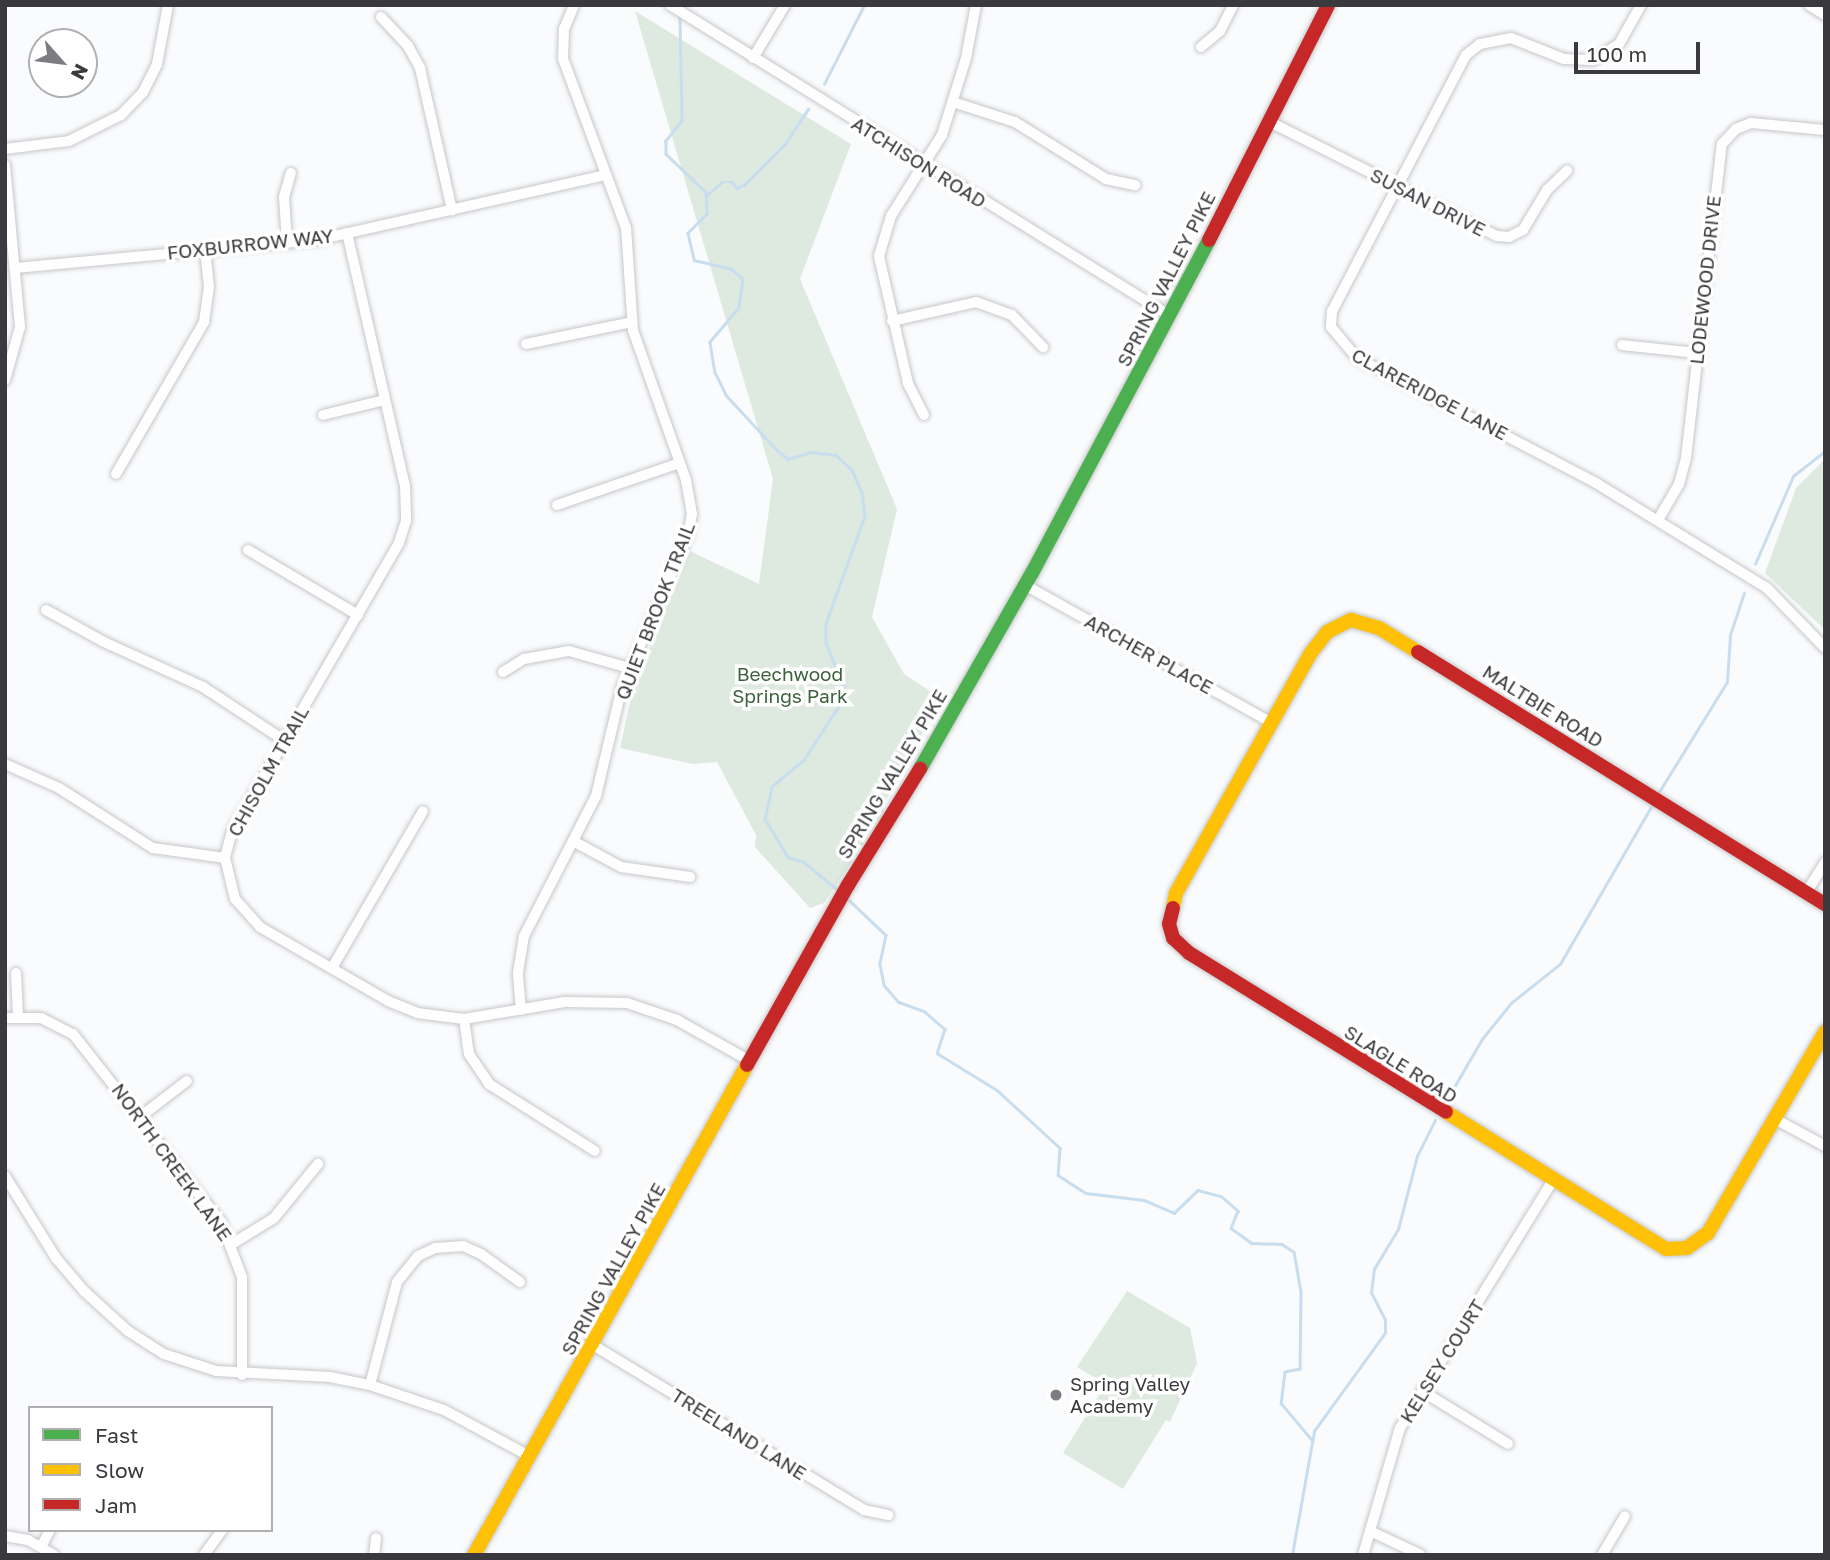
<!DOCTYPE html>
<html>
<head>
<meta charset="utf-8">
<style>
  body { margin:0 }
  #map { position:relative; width:1830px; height:1560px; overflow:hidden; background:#fafbfd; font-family:"Golos Text",sans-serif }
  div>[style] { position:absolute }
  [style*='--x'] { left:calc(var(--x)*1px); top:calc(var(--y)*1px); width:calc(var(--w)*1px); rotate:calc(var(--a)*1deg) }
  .green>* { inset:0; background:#dee9df }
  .stream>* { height:2.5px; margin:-1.25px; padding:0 1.25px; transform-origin:1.25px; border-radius:1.25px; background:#c8deee }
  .roads { filter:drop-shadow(0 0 2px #c6c7c9) drop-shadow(0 0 2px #c6c7c9) }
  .street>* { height:10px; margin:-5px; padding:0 5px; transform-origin:5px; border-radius:5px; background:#fefeff }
  .fast>* { height:14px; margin:-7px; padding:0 7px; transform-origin:7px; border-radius:7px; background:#4caf50 }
  .slow>* { height:14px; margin:-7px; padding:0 7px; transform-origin:7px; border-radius:7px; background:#ffc107 }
  .jam>* { height:14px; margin:-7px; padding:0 7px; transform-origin:7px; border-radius:7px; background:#c62828 }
  .dots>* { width:19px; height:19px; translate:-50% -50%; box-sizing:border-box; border:4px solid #fff; border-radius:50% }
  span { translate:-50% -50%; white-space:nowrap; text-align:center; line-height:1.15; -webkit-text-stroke:7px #fff; paint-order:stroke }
  .street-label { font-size:19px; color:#39393e }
  .park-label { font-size:19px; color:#3c623b }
  .poi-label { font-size:19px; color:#39393e }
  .left { translate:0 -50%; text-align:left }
  .frame { position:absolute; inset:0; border:7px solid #39393e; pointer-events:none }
  .legend { position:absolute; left:28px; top:1406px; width:245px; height:126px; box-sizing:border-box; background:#fff; border:2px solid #b0b0b2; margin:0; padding:9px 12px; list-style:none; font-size:21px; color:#39393e }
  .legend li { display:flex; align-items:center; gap:14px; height:35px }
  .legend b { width:35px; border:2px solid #b0b0b2 }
  .north { position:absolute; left:28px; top:28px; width:70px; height:70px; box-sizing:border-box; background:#fff; border:2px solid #b0b0b2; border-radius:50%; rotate:118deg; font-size:19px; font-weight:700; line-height:28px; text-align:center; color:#39393e }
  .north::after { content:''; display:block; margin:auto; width:24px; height:32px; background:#7d7d81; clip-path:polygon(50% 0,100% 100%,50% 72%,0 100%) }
  .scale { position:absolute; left:1574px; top:42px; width:126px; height:32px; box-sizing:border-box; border:4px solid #39393e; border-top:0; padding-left:9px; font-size:21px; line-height:24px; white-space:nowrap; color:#39393e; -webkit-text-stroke:5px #fff; paint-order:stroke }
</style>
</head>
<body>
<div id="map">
  <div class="green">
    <i style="clip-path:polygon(635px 11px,851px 144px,800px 279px,897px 509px,872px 617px,904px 674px,942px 699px,883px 805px,884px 813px,824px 903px,810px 908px,755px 847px,756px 835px,717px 762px,693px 764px,620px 748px,633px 688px,690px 551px,759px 584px,773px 479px)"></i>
    <i style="clip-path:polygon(1825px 459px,1825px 630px,1765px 573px,1796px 488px)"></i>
    <i style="clip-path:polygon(1127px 1291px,1190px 1328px,1197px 1363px,1170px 1422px,1166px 1420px,1123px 1489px,1063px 1453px,1106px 1384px,1077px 1367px)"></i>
  </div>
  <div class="stream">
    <i style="--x:680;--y:16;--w:105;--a:88.9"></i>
    <i style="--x:682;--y:121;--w:26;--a:129"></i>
    <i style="--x:666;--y:141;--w:13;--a:90"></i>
    <i style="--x:666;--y:154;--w:55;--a:43.5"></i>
    <i style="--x:706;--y:192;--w:22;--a:87"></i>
    <i style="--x:707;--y:214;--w:27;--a:135"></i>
    <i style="--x:688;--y:233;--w:28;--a:77"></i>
    <i style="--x:694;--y:260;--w:37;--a:13"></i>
    <i style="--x:730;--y:268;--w:17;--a:40"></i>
    <i style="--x:743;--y:279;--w:29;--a:98"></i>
    <i style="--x:739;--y:308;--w:45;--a:130.5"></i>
    <i style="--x:710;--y:342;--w:30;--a:81"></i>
    <i style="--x:715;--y:372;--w:25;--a:64"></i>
    <i style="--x:726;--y:395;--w:74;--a:47.2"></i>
    <i style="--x:776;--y:449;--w:16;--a:40"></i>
    <i style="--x:788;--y:459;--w:24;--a:-17"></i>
    <i style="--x:811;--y:452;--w:25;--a:7"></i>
    <i style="--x:836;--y:455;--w:22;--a:43"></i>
    <i style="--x:852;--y:470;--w:24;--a:66"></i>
    <i style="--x:862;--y:492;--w:24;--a:83"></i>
    <i style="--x:865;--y:516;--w:115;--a:109.9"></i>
    <i style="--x:826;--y:624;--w:19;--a:90"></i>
    <i style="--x:826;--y:643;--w:47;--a:67.3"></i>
    <i style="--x:844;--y:686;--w:19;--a:102"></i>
    <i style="--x:840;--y:705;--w:66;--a:123.2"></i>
    <i style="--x:804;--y:760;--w:42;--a:139.8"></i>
    <i style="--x:772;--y:787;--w:33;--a:102"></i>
    <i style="--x:765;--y:819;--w:44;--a:58.8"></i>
    <i style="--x:788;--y:857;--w:17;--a:17"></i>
    <i style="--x:804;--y:862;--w:44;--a:39.5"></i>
    <i style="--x:824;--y:84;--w:89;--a:-63.1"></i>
    <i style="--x:707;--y:195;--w:20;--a:-41"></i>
    <i style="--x:722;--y:182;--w:10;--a:0"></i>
    <i style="--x:732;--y:182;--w:8;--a:50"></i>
    <i style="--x:737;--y:188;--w:8;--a:-23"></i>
    <i style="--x:744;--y:185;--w:58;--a:-45"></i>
    <i style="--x:785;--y:144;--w:42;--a:-56.7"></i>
    <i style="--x:1755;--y:564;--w:96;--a:-66.6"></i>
    <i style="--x:1793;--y:476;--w:41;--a:-38"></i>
    <i style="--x:1659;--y:792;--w:129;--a:-58.3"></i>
    <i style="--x:1727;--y:682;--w:47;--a:-86.3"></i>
    <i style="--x:1730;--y:635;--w:44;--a:-71.6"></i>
    <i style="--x:848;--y:899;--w:52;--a:43.5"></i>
    <i style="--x:886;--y:935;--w:30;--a:102"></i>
    <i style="--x:880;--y:964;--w:21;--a:79"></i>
    <i style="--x:884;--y:985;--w:23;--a:49"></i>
    <i style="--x:899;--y:1002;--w:27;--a:20"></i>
    <i style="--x:924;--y:1011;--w:28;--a:41"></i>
    <i style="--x:945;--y:1029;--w:25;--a:108"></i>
    <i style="--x:937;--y:1053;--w:70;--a:31.7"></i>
    <i style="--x:997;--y:1090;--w:86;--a:42.6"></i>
    <i style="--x:1060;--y:1148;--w:27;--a:94"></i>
    <i style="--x:1058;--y:1175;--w:33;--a:33"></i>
    <i style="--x:1086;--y:1193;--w:58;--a:6.9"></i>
    <i style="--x:1144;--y:1200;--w:33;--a:23"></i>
    <i style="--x:1174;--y:1213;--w:33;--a:-44"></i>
    <i style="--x:1198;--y:1190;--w:24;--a:15"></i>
    <i style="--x:1221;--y:1196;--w:23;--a:41"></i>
    <i style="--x:1238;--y:1211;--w:18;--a:112"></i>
    <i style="--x:1231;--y:1228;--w:26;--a:36"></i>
    <i style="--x:1252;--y:1243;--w:30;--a:2"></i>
    <i style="--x:1282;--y:1244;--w:14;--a:34"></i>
    <i style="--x:1294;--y:1252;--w:39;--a:80"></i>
    <i style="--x:1301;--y:1290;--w:79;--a:90.7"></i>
    <i style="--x:1300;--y:1369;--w:15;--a:169"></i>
    <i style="--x:1285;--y:1372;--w:31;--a:97"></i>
    <i style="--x:1281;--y:1403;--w:48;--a:50"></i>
    <i style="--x:1446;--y:1101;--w:72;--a:-59.9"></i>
    <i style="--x:1482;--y:1039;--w:46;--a:-51.1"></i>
    <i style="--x:1511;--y:1003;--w:63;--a:-38.5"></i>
    <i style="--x:1560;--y:964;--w:181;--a:-59.9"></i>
    <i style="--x:1292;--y:1555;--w:126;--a:-79.9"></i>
    <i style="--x:1314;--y:1431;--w:121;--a:-54.1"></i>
    <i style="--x:1385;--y:1333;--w:13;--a:-90"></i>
    <i style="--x:1385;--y:1320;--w:30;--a:-117"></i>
    <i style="--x:1371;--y:1293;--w:24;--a:-83"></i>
    <i style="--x:1374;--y:1269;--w:47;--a:-59"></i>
    <i style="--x:1398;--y:1229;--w:75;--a:-75.4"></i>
    <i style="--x:1417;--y:1156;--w:40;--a:-63.4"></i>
  </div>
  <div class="roads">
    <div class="street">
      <i style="--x:670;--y:5;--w:589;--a:31.88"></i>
      <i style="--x:1641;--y:5;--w:45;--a:119.4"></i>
      <i style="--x:1619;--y:44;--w:31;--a:148"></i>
      <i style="--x:1593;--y:60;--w:29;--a:-178"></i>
      <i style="--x:1564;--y:59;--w:57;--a:-158.4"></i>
      <i style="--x:1511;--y:38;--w:32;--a:169"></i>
      <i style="--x:1480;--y:44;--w:18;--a:142"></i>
      <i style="--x:1466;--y:55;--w:289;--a:117.6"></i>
      <i style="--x:1332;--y:311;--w:16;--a:94"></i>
      <i style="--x:1331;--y:327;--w:40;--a:50"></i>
      <i style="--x:1357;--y:358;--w:270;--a:27.6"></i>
      <i style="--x:1596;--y:483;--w:201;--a:31.6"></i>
      <i style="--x:1767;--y:588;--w:83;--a:46"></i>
      <i style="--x:1809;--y:5;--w:19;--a:32"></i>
      <i style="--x:381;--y:17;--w:40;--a:47"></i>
      <i style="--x:408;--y:46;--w:25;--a:61"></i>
      <i style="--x:420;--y:68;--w:146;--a:77.3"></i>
      <i style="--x:1201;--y:47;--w:25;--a:-40"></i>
      <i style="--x:1220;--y:31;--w:29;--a:-63"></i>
      <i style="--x:753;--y:58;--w:62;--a:-58.9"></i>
      <i style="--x:953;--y:102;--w:65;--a:17.9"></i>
      <i style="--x:1015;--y:122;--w:107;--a:32.1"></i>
      <i style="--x:1106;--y:179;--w:30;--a:12"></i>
      <i style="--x:1268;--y:121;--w:256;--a:26.7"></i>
      <i style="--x:1497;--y:236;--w:12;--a:5"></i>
      <i style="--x:1509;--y:237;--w:16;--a:-27"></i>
      <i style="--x:1523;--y:230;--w:47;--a:-59"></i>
      <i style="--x:1547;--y:190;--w:28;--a:-44"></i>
      <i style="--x:5;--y:149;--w:64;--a:-7.1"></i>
      <i style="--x:69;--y:141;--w:58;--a:-26.6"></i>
      <i style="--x:121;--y:115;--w:32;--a:-46"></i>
      <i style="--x:143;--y:92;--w:31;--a:-63"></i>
      <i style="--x:157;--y:64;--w:60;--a:-79.4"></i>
      <i style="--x:5;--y:165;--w:163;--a:84.7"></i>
      <i style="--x:20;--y:327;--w:55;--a:105.8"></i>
      <i style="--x:347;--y:233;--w:260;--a:77.1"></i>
      <i style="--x:405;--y:486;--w:35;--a:88"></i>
      <i style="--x:406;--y:521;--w:23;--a:108"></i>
      <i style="--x:399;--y:543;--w:333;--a:120.1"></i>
      <i style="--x:232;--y:831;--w:28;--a:105"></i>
      <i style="--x:225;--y:858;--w:42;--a:76.3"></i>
      <i style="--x:235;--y:899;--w:38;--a:48"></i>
      <i style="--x:260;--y:927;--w:148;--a:30"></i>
      <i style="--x:388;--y:1001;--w:31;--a:22"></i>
      <i style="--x:417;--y:1013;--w:47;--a:7.3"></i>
      <i style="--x:464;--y:1019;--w:102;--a:-9.6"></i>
      <i style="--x:565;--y:1002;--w:62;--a:0.9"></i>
      <i style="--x:627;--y:1003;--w:53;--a:18.8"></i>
      <i style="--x:677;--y:1020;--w:84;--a:29.3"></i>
      <i style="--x:287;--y:243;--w:46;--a:-93.7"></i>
      <i style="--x:284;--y:197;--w:25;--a:-74"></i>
      <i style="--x:15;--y:268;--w:303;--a:-5.3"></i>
      <i style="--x:317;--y:240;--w:296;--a:-12.7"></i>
      <i style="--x:892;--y:321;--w:86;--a:-12.7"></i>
      <i style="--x:976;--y:302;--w:38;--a:20"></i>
      <i style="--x:1012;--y:315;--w:45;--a:45.9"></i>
      <i style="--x:526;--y:344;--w:108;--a:-11.7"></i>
      <i style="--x:1622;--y:345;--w:75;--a:6.1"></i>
      <i style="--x:323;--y:415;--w:64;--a:-13.6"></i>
      <i style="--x:924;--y:415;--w:36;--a:-117"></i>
      <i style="--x:908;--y:383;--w:130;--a:-102.9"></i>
      <i style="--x:879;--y:256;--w:42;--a:-73.3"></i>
      <i style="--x:891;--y:216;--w:96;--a:-57.8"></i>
      <i style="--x:942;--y:135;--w:81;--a:-72.7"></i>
      <i style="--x:966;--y:58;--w:54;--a:-79.3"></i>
      <i style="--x:116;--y:474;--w:176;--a:-59.9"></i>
      <i style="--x:204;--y:322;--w:35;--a:-82"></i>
      <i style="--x:209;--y:287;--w:37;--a:-96"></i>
      <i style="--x:557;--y:505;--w:130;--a:-18.9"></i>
      <i style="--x:1658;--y:520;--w:42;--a:-59.7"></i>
      <i style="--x:1679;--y:484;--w:27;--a:-75"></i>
      <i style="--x:1686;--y:458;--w:316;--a:-83.5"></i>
      <i style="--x:1722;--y:144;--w:21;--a:-47"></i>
      <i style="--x:1736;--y:129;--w:16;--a:-22"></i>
      <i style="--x:1751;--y:123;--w:74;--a:5.4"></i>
      <i style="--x:248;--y:550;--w:128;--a:30.6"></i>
      <i style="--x:1025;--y:585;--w:283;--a:29.2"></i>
      <i style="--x:46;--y:610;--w:66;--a:28.9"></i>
      <i style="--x:104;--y:642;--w:109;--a:24.4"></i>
      <i style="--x:203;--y:687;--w:98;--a:33.4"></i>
      <i style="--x:503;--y:672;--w:25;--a:-32"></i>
      <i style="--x:524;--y:659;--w:46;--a:-10.1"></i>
      <i style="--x:569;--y:651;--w:62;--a:15.8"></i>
      <i style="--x:5;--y:764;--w:59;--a:24"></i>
      <i style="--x:59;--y:788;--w:112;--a:32.6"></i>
      <i style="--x:153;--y:848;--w:73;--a:7.9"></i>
      <i style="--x:573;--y:841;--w:55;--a:28.4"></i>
      <i style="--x:621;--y:867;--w:70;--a:8.2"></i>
      <i style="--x:1806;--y:893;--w:36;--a:-58"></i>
      <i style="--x:332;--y:968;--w:181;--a:-59.9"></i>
      <i style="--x:16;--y:973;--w:43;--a:87.3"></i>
      <i style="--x:521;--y:1010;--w:37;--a:-95"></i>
      <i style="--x:518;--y:973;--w:37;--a:-81"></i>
      <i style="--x:524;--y:936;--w:157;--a:-62.8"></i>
      <i style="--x:596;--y:796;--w:112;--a:-76.6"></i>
      <i style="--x:622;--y:687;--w:165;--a:-66.4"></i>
      <i style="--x:688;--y:536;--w:22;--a:-80"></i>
      <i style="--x:692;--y:514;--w:35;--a:-100"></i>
      <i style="--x:686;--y:480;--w:159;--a:-109.5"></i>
      <i style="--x:633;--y:330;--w:102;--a:-93.9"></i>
      <i style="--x:626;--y:228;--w:180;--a:-110.4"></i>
      <i style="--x:563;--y:59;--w:30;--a:-88"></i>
      <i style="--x:564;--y:29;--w:26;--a:-67"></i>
      <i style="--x:5;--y:1018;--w:36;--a:0"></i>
      <i style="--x:41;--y:1018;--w:36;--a:27"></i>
      <i style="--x:73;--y:1034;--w:239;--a:51.8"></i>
      <i style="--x:221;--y:1222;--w:59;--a:69.1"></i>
      <i style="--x:242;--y:1277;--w:98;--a:90"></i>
      <i style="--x:464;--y:1019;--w:35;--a:82"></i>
      <i style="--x:469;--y:1054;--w:36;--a:56"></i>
      <i style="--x:489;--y:1084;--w:125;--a:32.3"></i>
      <i style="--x:140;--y:1117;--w:59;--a:-37.5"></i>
      <i style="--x:1775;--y:1119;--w:57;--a:28.4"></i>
      <i style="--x:5;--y:1176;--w:97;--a:58.1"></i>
      <i style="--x:56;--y:1258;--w:43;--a:49.7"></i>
      <i style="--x:84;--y:1291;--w:59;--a:42.3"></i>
      <i style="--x:128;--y:1331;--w:43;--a:32.6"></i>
      <i style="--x:164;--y:1354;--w:55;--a:18.1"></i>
      <i style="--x:216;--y:1371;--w:114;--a:3"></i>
      <i style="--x:330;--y:1377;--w:41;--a:11.3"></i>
      <i style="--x:370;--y:1385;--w:78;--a:18.7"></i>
      <i style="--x:444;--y:1410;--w:97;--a:28.4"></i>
      <i style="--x:232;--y:1244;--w:49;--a:-31.8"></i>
      <i style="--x:274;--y:1218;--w:70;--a:-50.8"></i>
      <i style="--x:593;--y:1345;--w:317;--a:31.3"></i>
      <i style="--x:864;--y:1510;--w:25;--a:12"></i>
      <i style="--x:370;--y:1385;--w:106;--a:-75.3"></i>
      <i style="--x:397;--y:1282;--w:33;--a:-51"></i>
      <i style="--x:418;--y:1256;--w:19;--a:-25"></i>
      <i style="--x:435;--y:1248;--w:28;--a:-4"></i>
      <i style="--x:463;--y:1246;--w:20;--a:24"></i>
      <i style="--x:481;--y:1254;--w:48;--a:35.7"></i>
      <i style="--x:1422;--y:1391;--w:101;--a:31.6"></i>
      <i style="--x:1370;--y:1531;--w:56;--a:25.2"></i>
      <i style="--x:5;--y:1536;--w:23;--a:10"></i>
      <i style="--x:28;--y:1540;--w:30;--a:30"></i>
      <i style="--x:41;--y:1547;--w:19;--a:-62"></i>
      <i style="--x:204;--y:1555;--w:31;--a:-54"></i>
      <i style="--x:374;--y:1555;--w:17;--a:-83"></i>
      <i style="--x:1363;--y:1555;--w:132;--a:-73.8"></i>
      <i style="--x:1400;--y:1428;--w:289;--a:-58.3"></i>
      <i style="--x:1602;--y:1555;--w:45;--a:-59.5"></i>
    </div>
    <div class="fast">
      <i style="--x:920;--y:769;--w:226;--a:-60.3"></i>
      <i style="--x:1032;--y:573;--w:377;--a:-62"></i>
    </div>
    <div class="slow">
      <i style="--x:1173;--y:908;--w:15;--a:-79"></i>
      <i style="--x:1176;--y:893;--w:274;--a:-60.7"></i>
      <i style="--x:1310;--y:654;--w:28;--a:-52"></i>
      <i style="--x:1327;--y:632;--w:27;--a:-27"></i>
      <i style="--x:1351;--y:620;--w:29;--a:16"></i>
      <i style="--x:1379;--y:628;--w:46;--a:31.6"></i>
      <i style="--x:1446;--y:1112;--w:259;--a:31.9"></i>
      <i style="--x:1666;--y:1249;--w:21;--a:-3"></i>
      <i style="--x:1687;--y:1248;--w:26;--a:-36"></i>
      <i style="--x:1708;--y:1233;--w:233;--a:-59.8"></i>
      <i style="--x:474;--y:1555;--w:561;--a:-60.88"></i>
    </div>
    <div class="jam">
      <i style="--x:1209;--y:240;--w:263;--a:-63.1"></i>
      <i style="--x:1418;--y:652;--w:479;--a:31.8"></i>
      <i style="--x:1173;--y:908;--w:16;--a:104"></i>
      <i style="--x:1169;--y:924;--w:15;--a:74"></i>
      <i style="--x:1173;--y:938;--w:22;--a:43"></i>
      <i style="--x:1189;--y:953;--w:302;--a:31.7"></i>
      <i style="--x:747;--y:1065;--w:206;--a:-60.7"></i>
      <i style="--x:848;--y:885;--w:137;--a:-58.2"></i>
    </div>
  </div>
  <div class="dots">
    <i style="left:1056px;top:1395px;background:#7d7d81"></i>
  </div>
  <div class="street-label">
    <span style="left:919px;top:162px;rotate:32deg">ATCHISON ROAD</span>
    <span style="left:1428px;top:202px;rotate:27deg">SUSAN DRIVE</span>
    <span style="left:250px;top:244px;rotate:-6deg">FOXBURROW WAY</span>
    <span style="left:1166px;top:279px;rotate:-63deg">SPRING VALLEY PIKE</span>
    <span style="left:1705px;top:280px;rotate:-84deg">LODEWOOD DRIVE</span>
    <span style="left:1430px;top:394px;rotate:28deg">CLARERIDGE LANE</span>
    <span style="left:655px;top:611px;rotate:-69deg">QUIET BROOK TRAIL</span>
    <span style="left:1149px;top:654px;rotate:29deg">ARCHER PLACE</span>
    <span style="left:1543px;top:706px;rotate:32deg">MALTBIE ROAD</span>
    <span style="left:268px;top:771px;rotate:-61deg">CHISOLM TRAIL</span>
    <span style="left:892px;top:774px;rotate:-59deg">SPRING VALLEY PIKE</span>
    <span style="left:1401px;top:1064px;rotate:32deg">SLAGLE ROAD</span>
    <span style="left:172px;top:1162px;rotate:54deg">NORTH CREEK LANE</span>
    <span style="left:613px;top:1269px;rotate:-61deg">SPRING VALLEY PIKE</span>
    <span style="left:1442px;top:1361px;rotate:-58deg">KELSEY COURT</span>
    <span style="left:739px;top:1434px;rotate:32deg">TREELAND LANE</span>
  </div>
  <div class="park-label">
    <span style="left:790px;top:685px">Beechwood<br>Springs Park</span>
  </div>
  <div class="poi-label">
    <span class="left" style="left:1070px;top:1395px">Spring Valley<br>Academy</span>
  </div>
  <div class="frame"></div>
  <ul class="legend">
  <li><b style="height:9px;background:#4caf50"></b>Fast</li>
  <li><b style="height:9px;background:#ffc107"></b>Slow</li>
  <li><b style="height:9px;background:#c62828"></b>Jam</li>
  </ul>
  <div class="north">N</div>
  <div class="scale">100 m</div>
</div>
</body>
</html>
